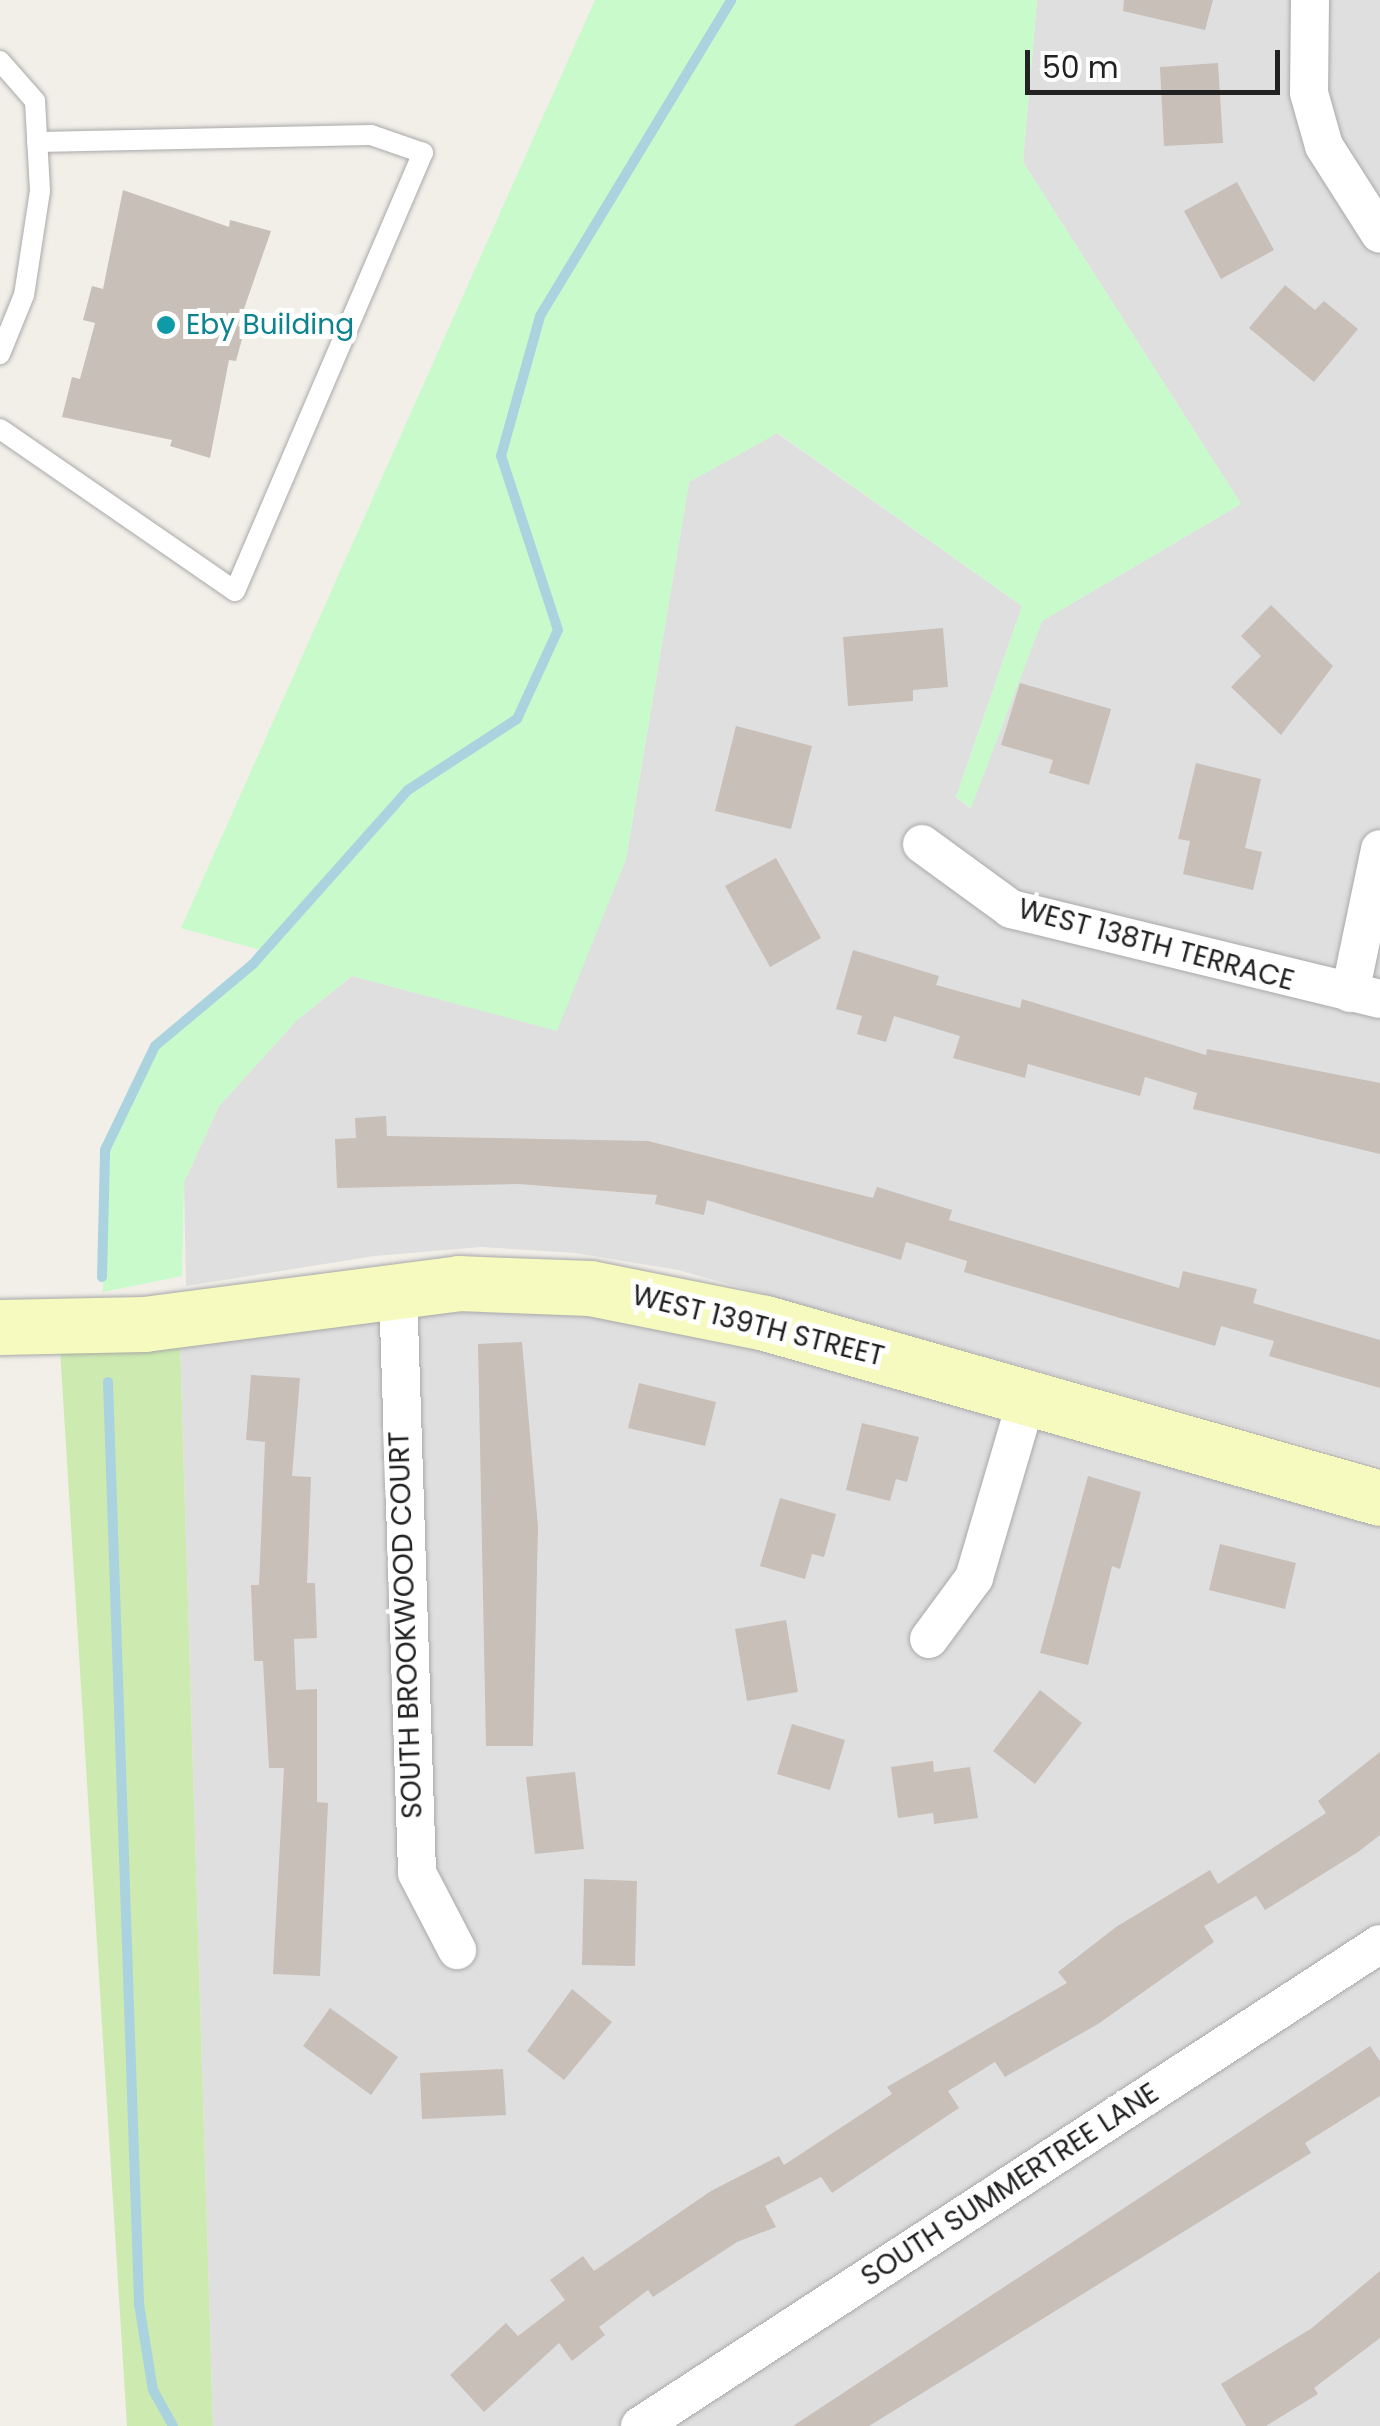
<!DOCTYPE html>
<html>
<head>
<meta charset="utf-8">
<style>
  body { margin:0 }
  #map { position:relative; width:1380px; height:2426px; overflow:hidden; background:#f2efe9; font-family:Poppins,sans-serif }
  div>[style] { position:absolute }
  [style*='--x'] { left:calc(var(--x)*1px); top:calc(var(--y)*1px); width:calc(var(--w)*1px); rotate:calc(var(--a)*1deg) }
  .residential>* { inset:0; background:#e0dfdf }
  .grass>* { inset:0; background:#cdebb0 }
  .park>* { inset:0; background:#c8facc }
  .stream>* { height:10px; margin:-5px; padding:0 5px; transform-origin:5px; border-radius:5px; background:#aad3df }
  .building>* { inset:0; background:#c7bfb8 }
  .roads { filter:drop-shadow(0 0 2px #a9a9a9) drop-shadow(0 0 2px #a9a9a9) }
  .lane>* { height:20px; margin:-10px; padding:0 10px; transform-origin:10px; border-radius:10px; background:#fff }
  .street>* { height:38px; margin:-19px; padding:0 19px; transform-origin:19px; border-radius:19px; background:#fff }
  .secondary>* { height:55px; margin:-27.5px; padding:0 27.5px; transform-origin:27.5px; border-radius:27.5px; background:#f7fabf }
  .dots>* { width:28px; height:28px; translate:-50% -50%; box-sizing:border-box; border:5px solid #fff; border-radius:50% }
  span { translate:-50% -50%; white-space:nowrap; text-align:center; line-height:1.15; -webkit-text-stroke:10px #fff; paint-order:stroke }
  .culture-label { font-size:28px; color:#0d838f }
  .left { translate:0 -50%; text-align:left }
  .street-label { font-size:28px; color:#222 }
  .scale { position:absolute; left:1025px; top:50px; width:255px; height:45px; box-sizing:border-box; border:5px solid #222; border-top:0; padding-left:12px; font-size:30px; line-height:35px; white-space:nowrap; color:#222; -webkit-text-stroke:8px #fff; paint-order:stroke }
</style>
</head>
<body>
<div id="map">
  <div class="residential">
    <i style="clip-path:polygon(1037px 0,1380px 0,1380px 1466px,678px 1270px,575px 1253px,481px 1247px,375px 1256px,186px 1286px,184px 1182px,219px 1106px,297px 1020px,352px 976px,556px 1030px,626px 859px,689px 482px,777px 433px,1022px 606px,956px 797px,970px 808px,1042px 621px,1241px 504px,1023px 162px)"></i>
    <i style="clip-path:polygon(468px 1300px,713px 1328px,1380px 1518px,1380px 2426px,213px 2426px,180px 1343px)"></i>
  </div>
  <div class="grass">
    <i style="clip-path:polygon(180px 1343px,213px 2426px,127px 2426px,60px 1350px)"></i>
  </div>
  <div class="park">
    <i style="clip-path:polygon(595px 0,1037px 0,1023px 162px,1241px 504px,1042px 621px,971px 808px,956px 797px,1022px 606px,778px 433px,689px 482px,626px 859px,557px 1031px,352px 976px,297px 1020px,219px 1106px,184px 1182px,182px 1276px,103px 1292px,105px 1150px,155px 1046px,264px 951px,181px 928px)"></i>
  </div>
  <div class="stream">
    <i style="--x:102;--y:1277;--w:127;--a:-88.6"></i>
    <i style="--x:105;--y:1150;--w:115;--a:-64.3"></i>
    <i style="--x:155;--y:1046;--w:128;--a:-39.9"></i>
    <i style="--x:253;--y:964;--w:233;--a:-48.3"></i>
    <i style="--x:408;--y:790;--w:130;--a:-33.1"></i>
    <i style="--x:517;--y:719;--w:98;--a:-65.3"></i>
    <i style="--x:558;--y:630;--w:183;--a:-108.1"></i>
    <i style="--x:501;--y:456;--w:145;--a:-74.4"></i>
    <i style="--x:540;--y:316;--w:369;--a:-58.8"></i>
    <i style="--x:108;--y:1382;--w:923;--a:88.07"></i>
    <i style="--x:139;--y:2304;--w:87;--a:80.8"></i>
    <i style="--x:153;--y:2390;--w:41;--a:60.9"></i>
  </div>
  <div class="building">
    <i style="clip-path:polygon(1124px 0,1213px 0,1205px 30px,1123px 11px)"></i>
    <i style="clip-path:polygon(1218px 63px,1223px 143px,1164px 146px,1160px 67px)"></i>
    <i style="clip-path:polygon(1237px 182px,1274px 250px,1221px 279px,1184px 211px)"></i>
    <i style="clip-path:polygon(123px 190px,229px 227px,230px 220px,271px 231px,238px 326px,245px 328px,236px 361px,229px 360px,210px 458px,170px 446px,172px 440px,62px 417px,72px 377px,80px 379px,95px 323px,83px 320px,92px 286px,103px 289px)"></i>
    <i style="clip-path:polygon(1285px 285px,1315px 310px,1324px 301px,1358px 329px,1314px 382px,1249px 328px)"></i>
    <i style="clip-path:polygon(1271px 605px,1333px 666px,1281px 735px,1231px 687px,1261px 656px,1241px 636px)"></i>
    <i style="clip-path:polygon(943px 628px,948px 687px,913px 690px,913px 701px,848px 706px,843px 637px)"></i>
    <i style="clip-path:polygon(1020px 683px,1111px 709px,1089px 785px,1049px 773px,1053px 760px,1001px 745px)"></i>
    <i style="clip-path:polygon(736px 726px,812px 746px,791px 829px,715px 811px)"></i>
    <i style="clip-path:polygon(1196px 763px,1261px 779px,1245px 848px,1262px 852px,1253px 890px,1183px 874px,1190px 841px,1178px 839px)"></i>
    <i style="clip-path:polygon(776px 858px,821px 938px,770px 967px,725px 886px)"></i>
    <i style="clip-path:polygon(853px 950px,939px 976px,936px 985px,1020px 1008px,1022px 999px,1206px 1055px,1207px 1049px,1380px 1083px,1380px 1154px,1193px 1109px,1197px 1093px,1145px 1077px,1140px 1096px,1028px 1064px,1025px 1078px,953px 1058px,960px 1036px,894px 1016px,886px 1042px,857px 1034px,862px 1016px,836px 1009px)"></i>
    <i style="clip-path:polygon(386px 1116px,387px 1136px,648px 1141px,873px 1198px,877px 1187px,952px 1210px,949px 1220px,1179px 1288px,1183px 1271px,1257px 1289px,1253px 1303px,1380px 1340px,1380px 1388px,1269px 1356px,1274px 1341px,1221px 1326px,1215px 1346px,964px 1272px,967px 1261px,906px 1242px,901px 1260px,707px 1200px,704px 1215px,655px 1204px,657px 1195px,519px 1184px,337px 1188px,335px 1139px,356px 1138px,355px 1118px)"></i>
    <i style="clip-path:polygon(522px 1342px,538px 1527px,533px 1746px,486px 1746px,478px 1344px)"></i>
    <i style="clip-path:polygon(251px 1375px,300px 1378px,292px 1476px,311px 1477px,307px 1583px,315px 1583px,317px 1638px,294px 1639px,296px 1690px,317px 1689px,317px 1802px,328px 1803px,320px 1976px,273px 1974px,284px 1768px,269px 1768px,263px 1661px,254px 1661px,251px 1585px,259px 1585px,265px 1442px,246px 1440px)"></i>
    <i style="clip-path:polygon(639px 1383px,716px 1402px,705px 1446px,628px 1428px)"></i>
    <i style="clip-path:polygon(862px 1423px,919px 1437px,907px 1482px,896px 1479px,890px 1501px,846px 1490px)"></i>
    <i style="clip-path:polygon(1088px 1476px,1141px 1492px,1120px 1569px,1112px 1566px,1088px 1665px,1040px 1653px)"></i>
    <i style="clip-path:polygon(780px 1498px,836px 1514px,824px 1557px,812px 1554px,805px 1579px,760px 1566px)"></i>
    <i style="clip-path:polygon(1220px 1544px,1296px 1563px,1285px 1609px,1209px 1590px)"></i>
    <i style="clip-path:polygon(786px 1620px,798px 1692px,747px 1701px,735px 1629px)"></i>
    <i style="clip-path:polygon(1040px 1690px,1082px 1723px,1035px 1784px,993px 1751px)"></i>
    <i style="clip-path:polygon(792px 1724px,845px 1740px,830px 1790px,777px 1774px)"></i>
    <i style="clip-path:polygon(1380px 1752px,1380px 1835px,1358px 1852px,1265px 1910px,1256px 1896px,1204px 1926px,1214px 1942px,1098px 2024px,1005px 2077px,995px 2062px,948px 2091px,959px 2108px,832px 2193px,821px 2177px,765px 2206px,776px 2227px,737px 2242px,653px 2297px,648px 2290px,599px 2327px,605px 2335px,572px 2361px,559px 2343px,484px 2412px,450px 2375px,506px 2323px,518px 2336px,565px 2300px,550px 2280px,583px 2256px,594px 2271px,711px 2191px,779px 2156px,784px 2165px,892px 2094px,887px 2087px,1067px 1983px,1058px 1972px,1116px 1927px,1210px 1870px,1218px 1884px,1326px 1813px,1318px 1801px)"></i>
    <i style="clip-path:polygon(933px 1761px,934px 1772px,970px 1767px,978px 1818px,934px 1824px,933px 1813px,898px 1818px,891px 1767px)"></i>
    <i style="clip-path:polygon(575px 1772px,584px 1849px,535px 1854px,526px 1777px)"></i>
    <i style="clip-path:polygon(584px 1879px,637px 1881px,635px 1966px,582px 1965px)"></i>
    <i style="clip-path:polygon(572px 1989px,612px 2022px,564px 2080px,527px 2051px)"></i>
    <i style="clip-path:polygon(330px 2008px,398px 2057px,371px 2095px,303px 2046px)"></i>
    <i style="clip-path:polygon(1370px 2046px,1380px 2061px,1380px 2096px,1305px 2143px,1311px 2153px,869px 2426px,793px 2426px)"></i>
    <i style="clip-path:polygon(503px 2069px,506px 2115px,422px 2119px,420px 2073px)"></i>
    <i style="clip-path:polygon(1380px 2271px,1380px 2338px,1314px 2388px,1318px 2394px,1266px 2426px,1246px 2426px,1221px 2384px,1312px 2328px)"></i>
  </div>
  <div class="roads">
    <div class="lane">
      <i style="--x:0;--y:61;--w:53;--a:48.8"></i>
      <i style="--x:35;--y:101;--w:90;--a:86.8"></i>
      <i style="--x:40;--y:191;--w:105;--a:98.7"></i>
      <i style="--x:24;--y:295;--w:64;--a:112.1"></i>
      <i style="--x:0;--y:429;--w:285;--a:34.6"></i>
      <i style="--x:235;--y:591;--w:477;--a:-66.8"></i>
      <i style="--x:423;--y:153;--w:55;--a:-160.9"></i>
      <i style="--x:371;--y:135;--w:334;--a:178.8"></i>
    </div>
    <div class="street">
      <i style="--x:1310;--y:0;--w:93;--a:90.6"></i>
      <i style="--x:1309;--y:93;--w:55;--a:74.2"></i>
      <i style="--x:1324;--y:146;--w:104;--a:57.5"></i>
      <i style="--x:922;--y:844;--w:110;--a:36.1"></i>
      <i style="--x:1011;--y:909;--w:380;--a:13.7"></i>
      <i style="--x:1350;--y:993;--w:147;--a:-78.2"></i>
      <i style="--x:398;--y:1290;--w:583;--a:88.13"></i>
      <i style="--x:417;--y:1873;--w:87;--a:62.5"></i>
      <i style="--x:929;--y:1639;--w:76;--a:-53.6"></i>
      <i style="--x:974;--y:1578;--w:191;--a:-73.6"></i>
      <i style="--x:640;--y:2426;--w:883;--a:-33.08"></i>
    </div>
    <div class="secondary">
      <i style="--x:0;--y:1327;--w:144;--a:-1.2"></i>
      <i style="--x:144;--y:1324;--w:317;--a:-7.4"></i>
      <i style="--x:458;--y:1283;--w:132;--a:2.2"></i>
      <i style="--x:590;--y:1288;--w:178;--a:11.3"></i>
      <i style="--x:765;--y:1323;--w:639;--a:15.88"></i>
    </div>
  </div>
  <div class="dots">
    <i style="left:166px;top:325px;background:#0f9aa8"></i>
  </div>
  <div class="culture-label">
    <span class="left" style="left:186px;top:325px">Eby Building</span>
  </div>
  <div class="street-label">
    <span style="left:1156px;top:945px;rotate:15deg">WEST 138TH TERRACE</span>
    <span style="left:758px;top:1326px;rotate:14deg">WEST 139TH STREET</span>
    <span style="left:406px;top:1625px;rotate:-92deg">SOUTH BROOKWOOD COURT</span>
    <span style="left:1010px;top:2185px;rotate:-33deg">SOUTH SUMMERTREE LANE</span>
  </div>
  <div class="scale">50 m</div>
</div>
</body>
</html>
